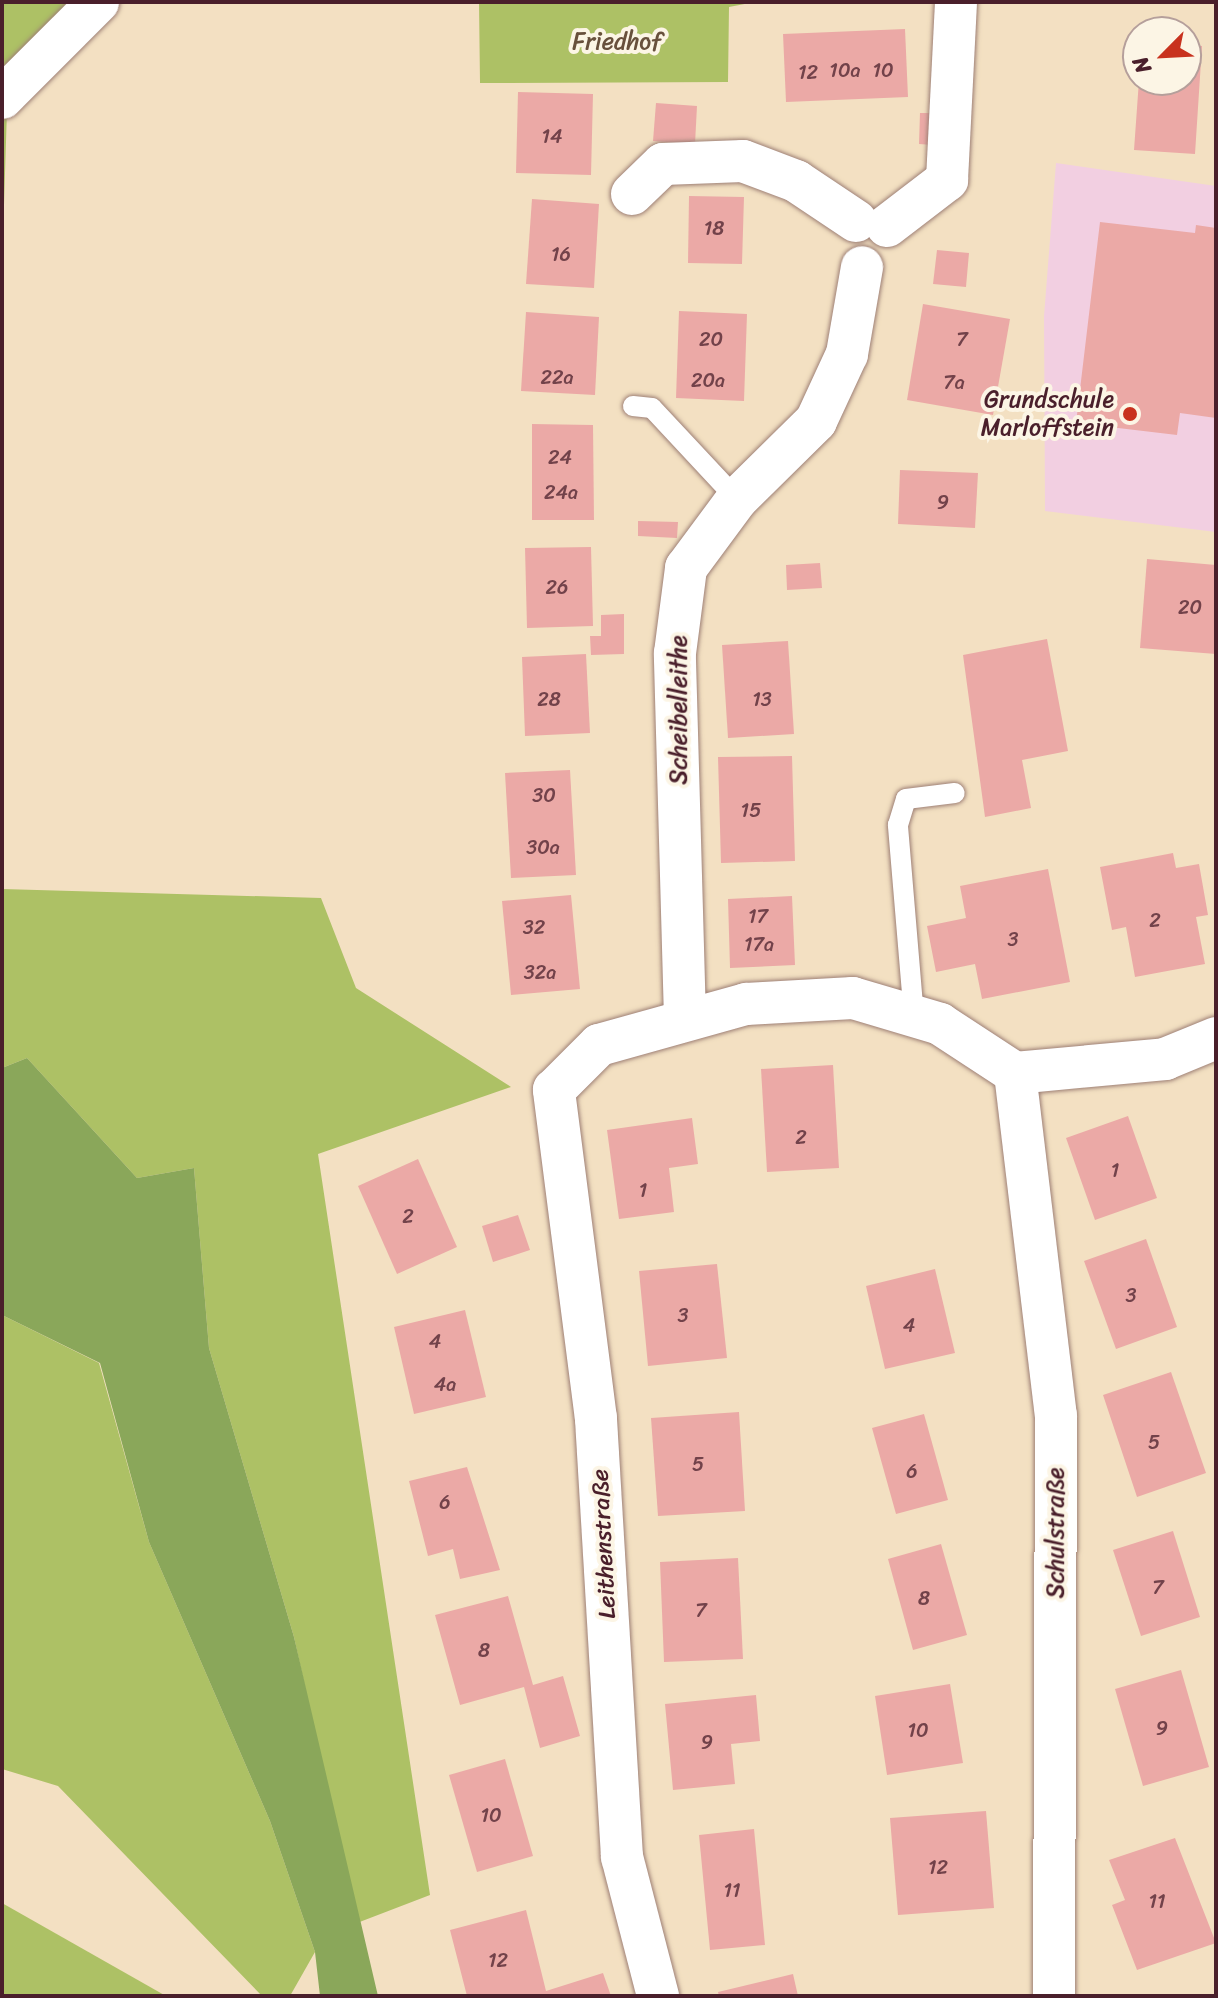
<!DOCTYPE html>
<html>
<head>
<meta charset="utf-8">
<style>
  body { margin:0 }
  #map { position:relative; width:1218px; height:1998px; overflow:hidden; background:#f3e0c2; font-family:Sriracha,sans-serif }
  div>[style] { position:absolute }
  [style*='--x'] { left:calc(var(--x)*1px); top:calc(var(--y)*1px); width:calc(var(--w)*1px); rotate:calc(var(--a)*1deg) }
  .built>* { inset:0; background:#f2cfe1 }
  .green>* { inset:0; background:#adc165 }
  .forest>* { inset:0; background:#8aa75a }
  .building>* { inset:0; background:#eba9a6 }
  .roads { filter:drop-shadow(0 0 2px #9e8076) drop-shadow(0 0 2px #9e8076) }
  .lane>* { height:20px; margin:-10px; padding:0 10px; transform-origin:10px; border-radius:10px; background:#fff }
  .street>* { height:42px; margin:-21px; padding:0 21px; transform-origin:21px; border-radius:21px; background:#fff }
  .dots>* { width:22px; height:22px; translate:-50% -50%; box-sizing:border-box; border:4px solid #fcf5e5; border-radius:50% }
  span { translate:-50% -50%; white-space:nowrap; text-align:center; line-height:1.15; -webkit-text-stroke:8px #fcf5e5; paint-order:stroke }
  .number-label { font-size:20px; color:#72424a }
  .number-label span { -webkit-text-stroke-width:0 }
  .park-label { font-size:24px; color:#68503c }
  .poi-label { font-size:24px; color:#4a1f2b }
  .right { translate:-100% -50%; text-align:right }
  .street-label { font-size:24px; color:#4a1f2b }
  .frame { position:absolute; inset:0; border:4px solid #4a1f2b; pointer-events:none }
  .north { position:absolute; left:1122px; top:16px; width:80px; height:80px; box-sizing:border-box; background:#fcf5e5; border:2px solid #b59f9b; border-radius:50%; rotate:246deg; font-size:22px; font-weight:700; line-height:32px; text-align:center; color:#4a1f2b }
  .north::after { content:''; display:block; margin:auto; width:28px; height:36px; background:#c8321e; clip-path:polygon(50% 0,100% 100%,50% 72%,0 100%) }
</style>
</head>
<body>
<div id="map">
  <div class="built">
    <i style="clip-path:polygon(1056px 163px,1216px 186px,1216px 532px,1045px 511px,1044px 316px)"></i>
  </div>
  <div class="green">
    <i style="clip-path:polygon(2px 2px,83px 2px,8px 78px,2px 269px)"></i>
    <i style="clip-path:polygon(479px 2px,755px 2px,729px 7px,728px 82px,480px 83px)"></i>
    <i style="clip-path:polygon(2px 889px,321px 898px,356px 988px,511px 1087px,318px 1154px,430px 1895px,357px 1923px,294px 1637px,209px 1348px,194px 1168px,137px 1178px,27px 1058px,2px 1068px)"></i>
    <i style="clip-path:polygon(2px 1315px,99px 1363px,149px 1542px,270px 1821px,315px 1952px,290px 1996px,262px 1996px,58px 1786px,2px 1769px)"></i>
    <i style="clip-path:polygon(2px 1903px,166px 1996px,2px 1996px)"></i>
  </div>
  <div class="forest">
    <i style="clip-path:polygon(27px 1058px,137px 1178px,194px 1168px,209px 1348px,294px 1637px,378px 1996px,320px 1996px,315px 1952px,270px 1821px,149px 1542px,100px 1363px,2px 1315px,2px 1068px)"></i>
  </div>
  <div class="building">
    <i style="clip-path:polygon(905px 29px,908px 97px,786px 102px,783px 34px)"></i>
    <i style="clip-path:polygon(1186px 45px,1202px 46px,1195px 154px,1134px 150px,1139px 80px,1186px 80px)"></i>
    <i style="clip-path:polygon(518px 92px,593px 94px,591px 175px,516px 173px)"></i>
    <i style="clip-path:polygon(656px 103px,697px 106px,695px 144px,653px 141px)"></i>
    <i style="clip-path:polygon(920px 113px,934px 113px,933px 145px,919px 144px)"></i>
    <i style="clip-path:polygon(689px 196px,744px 197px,742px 264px,688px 263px)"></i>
    <i style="clip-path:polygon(532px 199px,599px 204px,594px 288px,526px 284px)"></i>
    <i style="clip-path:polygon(1100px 222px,1195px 233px,1196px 225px,1216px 228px,1216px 418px,1180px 413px,1177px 435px,1076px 423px)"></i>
    <i style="clip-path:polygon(937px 250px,969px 253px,966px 287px,933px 284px)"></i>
    <i style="clip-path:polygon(923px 304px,1010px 319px,993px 415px,907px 400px)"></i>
    <i style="clip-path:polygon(679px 311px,747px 314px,744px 401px,676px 398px)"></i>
    <i style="clip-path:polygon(526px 312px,599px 317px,595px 395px,521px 391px)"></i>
    <i style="clip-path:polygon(532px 424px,593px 425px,594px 520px,532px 520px)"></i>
    <i style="clip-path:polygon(900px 470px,978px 473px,975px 528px,898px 524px)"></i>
    <i style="clip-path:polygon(638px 521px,678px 522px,677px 538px,638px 536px)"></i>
    <i style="clip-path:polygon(591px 547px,593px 626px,527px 628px,525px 548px)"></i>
    <i style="clip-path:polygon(1147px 559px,1216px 565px,1216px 654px,1140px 648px)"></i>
    <i style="clip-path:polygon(820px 563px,822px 588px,787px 590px,786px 565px)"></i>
    <i style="clip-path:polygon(624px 614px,624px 654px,591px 655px,590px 636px,601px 636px,601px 615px)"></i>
    <i style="clip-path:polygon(1047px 639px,1068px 751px,1022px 760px,1031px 808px,985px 817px,963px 655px)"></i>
    <i style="clip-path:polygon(788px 641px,794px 734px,728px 738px,722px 645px)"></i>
    <i style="clip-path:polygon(586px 654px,590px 733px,525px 736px,522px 657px)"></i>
    <i style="clip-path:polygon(792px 756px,795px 861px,721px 863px,718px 757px)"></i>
    <i style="clip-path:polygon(570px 770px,576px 875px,511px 878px,505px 773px)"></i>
    <i style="clip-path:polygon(1173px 853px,1176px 868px,1199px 864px,1208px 915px,1196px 917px,1205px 964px,1135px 977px,1126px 927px,1112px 930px,1100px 867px)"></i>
    <i style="clip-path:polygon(1048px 869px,1070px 982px,982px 999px,975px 964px,936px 972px,927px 926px,966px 918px,960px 886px)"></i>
    <i style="clip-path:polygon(571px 895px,580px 989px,511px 995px,502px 901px)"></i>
    <i style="clip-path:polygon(792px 896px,795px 965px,730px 968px,728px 899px)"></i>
    <i style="clip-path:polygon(833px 1065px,839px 1168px,767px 1172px,761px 1069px)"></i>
    <i style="clip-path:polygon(1128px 1116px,1157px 1198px,1095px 1220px,1066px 1138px)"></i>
    <i style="clip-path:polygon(692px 1118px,698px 1164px,669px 1168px,674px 1212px,619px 1219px,607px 1130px)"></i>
    <i style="clip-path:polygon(418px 1159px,457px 1247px,397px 1274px,358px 1186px)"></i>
    <i style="clip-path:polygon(518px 1215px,530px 1250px,493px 1262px,482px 1226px)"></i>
    <i style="clip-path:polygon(1146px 1239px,1177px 1327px,1116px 1349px,1084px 1261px)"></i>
    <i style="clip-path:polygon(717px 1264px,727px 1358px,648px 1366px,639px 1271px)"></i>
    <i style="clip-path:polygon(935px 1269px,955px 1353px,885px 1369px,866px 1286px)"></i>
    <i style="clip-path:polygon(465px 1310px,486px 1397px,414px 1414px,394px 1327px)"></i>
    <i style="clip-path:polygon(1171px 1372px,1206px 1473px,1137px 1497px,1103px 1395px)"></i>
    <i style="clip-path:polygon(739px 1412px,745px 1511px,658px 1516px,651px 1418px)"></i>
    <i style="clip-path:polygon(924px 1414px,948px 1500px,896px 1514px,872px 1428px)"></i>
    <i style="clip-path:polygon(467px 1467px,500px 1570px,460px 1579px,453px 1549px,428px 1556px,409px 1481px)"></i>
    <i style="clip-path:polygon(1173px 1531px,1200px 1617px,1141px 1636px,1113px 1550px)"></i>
    <i style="clip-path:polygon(941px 1544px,967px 1635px,913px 1650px,888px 1559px)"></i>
    <i style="clip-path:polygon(738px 1558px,743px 1659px,664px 1662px,660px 1562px)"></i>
    <i style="clip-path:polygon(508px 1596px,533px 1685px,563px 1676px,580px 1736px,540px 1748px,524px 1687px,460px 1705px,435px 1615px)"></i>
    <i style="clip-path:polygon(1181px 1670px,1209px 1767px,1143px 1786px,1115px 1689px)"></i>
    <i style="clip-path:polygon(950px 1684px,963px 1763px,887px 1775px,875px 1696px)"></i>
    <i style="clip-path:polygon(756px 1695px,760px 1741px,731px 1744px,735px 1784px,673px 1790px,665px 1704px)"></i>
    <i style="clip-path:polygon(505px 1759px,533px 1856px,477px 1872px,449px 1775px)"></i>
    <i style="clip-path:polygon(986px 1811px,994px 1908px,898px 1915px,890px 1818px)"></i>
    <i style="clip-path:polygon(754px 1829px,765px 1945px,710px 1950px,699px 1835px)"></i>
    <i style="clip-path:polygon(1175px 1838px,1216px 1943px,1137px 1970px,1112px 1905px,1125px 1900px,1109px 1860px)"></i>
    <i style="clip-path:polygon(526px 1910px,546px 1991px,603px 1973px,611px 1996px,467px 1996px,450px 1930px)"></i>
    <i style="clip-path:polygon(793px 1974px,798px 1996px,719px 1996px,718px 1992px)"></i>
  </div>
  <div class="roads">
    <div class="lane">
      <i style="--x:633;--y:406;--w:19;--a:6"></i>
      <i style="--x:652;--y:408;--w:125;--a:47"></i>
      <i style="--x:914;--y:1017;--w:193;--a:-94.8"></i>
      <i style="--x:898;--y:825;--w:27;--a:-73"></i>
      <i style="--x:906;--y:799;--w:49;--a:-7"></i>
    </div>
    <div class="street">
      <i style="--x:2;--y:98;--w:136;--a:-45"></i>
      <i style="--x:632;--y:194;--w:43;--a:-44.1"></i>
      <i style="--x:663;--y:164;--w:80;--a:-2.1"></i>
      <i style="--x:743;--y:161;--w:57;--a:20.7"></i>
      <i style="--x:796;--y:181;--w:72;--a:33.7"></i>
      <i style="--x:887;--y:226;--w:76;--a:-37.5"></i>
      <i style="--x:947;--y:180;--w:178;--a:-87.1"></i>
      <i style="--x:685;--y:1019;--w:366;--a:-91.6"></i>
      <i style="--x:675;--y:653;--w:86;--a:-82.6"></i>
      <i style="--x:686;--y:568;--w:86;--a:-53.5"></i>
      <i style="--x:737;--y:499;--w:111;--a:-44.6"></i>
      <i style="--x:816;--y:421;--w:74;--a:-65.2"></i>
      <i style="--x:847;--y:354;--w:88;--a:-80.2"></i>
      <i style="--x:1015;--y:1073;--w:344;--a:83.2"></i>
      <i style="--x:1056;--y:1415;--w:581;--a:90.2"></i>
      <i style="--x:658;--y:1996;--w:144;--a:-104.5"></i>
      <i style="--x:622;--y:1857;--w:439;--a:-93.4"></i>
      <i style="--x:596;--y:1419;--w:332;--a:-97.3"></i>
      <i style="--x:554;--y:1090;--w:64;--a:-45"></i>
      <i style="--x:599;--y:1045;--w:153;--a:-15.6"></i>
      <i style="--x:746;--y:1004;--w:107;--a:-3.2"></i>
      <i style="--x:853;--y:998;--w:91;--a:16.6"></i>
      <i style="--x:940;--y:1024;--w:90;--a:33.2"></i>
      <i style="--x:1015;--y:1073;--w:151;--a:-5.3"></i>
      <i style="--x:1165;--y:1059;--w:55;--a:-22.4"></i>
    </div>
  </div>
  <div class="dots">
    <i style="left:1130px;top:414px;background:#c8321e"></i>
  </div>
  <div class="number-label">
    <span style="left:845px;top:70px">10a</span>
    <span style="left:883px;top:70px">10</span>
    <span style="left:808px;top:72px">12</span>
    <span style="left:552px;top:136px">14</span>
    <span style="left:714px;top:228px">18</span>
    <span style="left:561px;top:254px">16</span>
    <span style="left:711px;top:339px">20</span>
    <span style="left:962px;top:339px">7</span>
    <span style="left:557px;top:377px">22a</span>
    <span style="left:708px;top:380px">20a</span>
    <span style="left:954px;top:382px">7a</span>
    <span style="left:560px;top:457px">24</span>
    <span style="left:561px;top:492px">24a</span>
    <span style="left:943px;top:502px">9</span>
    <span style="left:557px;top:587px">26</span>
    <span style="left:1190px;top:607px">20</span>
    <span style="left:549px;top:699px">28</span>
    <span style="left:762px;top:699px">13</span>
    <span style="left:544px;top:795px">30</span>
    <span style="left:751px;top:810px">15</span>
    <span style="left:543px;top:847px">30a</span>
    <span style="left:758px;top:916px">17</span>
    <span style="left:1155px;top:920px">2</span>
    <span style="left:534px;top:927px">32</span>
    <span style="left:1013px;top:939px">3</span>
    <span style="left:759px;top:944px">17a</span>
    <span style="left:540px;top:972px">32a</span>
    <span style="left:801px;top:1137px">2</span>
    <span style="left:1115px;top:1170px">1</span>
    <span style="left:643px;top:1190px">1</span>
    <span style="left:408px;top:1216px">2</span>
    <span style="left:1131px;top:1295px">3</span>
    <span style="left:683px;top:1315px">3</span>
    <span style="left:909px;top:1325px">4</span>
    <span style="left:435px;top:1341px">4</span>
    <span style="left:445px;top:1384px">4a</span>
    <span style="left:1154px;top:1442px">5</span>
    <span style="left:698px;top:1464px">5</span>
    <span style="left:912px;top:1471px">6</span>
    <span style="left:445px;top:1502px">6</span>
    <span style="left:1158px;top:1587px">7</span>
    <span style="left:924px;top:1598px">8</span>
    <span style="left:701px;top:1610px">7</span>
    <span style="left:484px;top:1650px">8</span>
    <span style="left:1162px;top:1728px">9</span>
    <span style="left:918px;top:1730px">10</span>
    <span style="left:707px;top:1742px">9</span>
    <span style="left:491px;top:1815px">10</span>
    <span style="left:938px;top:1867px">12</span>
    <span style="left:732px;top:1890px">11</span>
    <span style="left:1157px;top:1901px">11</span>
    <span style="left:498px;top:1960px">12</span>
  </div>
  <div class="park-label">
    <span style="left:617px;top:42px">Friedhof</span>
  </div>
  <div class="poi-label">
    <span class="right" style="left:1114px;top:414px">Grundschule<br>Marloffstein</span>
  </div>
  <div class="street-label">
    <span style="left:679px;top:710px;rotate:-90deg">Scheibelleithe</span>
    <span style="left:1056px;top:1533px;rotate:-90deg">Schulstraße</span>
    <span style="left:604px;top:1544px;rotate:-93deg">Leithenstraße</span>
  </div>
  <div class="frame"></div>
  <div class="north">N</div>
</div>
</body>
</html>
